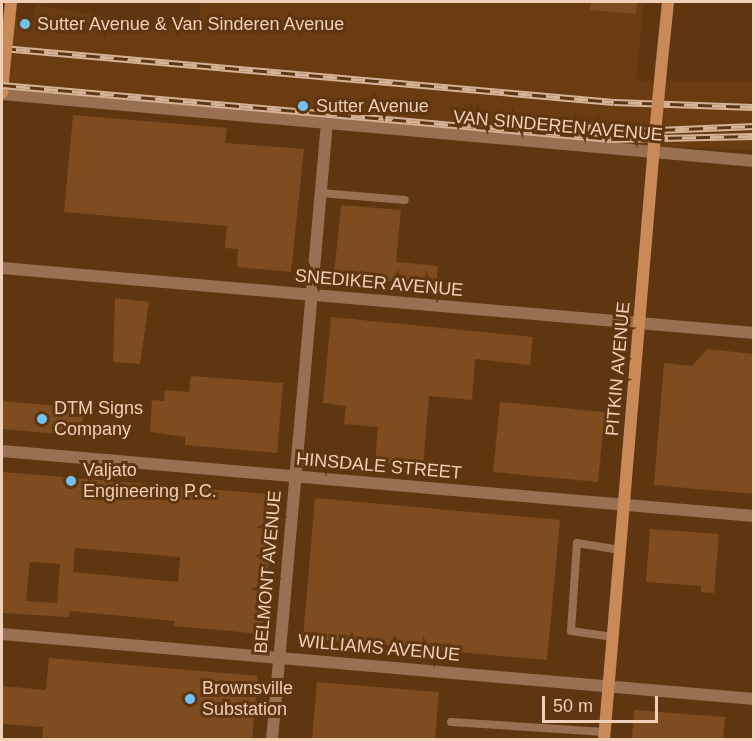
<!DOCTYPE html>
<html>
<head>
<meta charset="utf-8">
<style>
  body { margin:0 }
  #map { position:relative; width:755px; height:741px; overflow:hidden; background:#5f3610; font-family:Helvetica,sans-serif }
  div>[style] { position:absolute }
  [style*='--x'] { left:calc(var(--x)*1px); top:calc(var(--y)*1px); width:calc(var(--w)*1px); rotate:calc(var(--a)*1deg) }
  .built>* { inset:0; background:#6b3c11 }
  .building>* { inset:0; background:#7f4c20 }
  .lane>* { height:8px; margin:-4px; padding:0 4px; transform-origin:4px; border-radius:4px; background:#997152 }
  .street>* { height:12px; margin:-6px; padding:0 6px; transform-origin:6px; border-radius:6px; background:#997152 }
  .secondary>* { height:12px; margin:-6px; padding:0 6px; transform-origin:6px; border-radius:6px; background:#ca8a58 }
  .rail>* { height:7px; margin-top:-3.5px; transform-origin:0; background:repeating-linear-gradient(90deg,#5f3610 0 14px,#d4b398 0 28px); box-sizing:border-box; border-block:2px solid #d4b398 }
  .secondary-bridge>* { height:12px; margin:-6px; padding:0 6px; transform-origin:6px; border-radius:6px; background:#ca8a58 }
  .dots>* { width:16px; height:16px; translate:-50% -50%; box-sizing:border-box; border:3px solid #5f3610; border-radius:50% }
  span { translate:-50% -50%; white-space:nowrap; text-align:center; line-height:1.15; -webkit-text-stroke:6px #5f3610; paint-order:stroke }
  .poi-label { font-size:18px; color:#f0d0b8 }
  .left { translate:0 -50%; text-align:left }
  .street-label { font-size:18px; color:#f0d0b8 }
  .frame { position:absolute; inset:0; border:3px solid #f0d0b8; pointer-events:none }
  .scale { position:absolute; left:542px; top:696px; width:116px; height:27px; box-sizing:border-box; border:3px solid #f0d0b8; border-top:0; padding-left:8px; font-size:18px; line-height:21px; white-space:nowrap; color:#f0d0b8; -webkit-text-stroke:4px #5f3610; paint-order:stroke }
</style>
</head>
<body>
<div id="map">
  <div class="built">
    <i style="clip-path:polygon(201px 2px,644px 2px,636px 81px,753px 81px,753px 150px,626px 145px,2px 88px,2px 17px,34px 19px,35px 5px,198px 32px)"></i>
  </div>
  <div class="building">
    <i style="clip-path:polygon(591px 2px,637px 2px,636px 14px,590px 10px)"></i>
    <i style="clip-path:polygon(73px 115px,227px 128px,225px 143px,304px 149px,291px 272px,237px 267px,238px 249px,225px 248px,227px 226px,64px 212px)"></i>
    <i style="clip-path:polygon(341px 205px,401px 210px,396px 262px,438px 266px,436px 286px,334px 275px)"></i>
    <i style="clip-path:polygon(115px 298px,149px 302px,140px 364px,113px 362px)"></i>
    <i style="clip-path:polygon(331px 317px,533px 337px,530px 365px,475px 359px,472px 400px,429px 396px,423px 466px,375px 462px,378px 427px,344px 424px,346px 406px,323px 403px)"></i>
    <i style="clip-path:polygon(707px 349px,753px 354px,753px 494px,654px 485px,664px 363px,692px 366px)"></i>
    <i style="clip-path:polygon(191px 376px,283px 383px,277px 453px,185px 445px,185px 437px,150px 432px,152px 400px,164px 401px,165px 390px,189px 392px)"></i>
    <i style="clip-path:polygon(2px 401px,84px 408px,81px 436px,2px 429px)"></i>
    <i style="clip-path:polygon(500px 402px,605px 412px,598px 482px,493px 472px)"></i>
    <i style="clip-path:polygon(evenodd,2px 472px,267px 494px,266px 507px,273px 508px,262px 634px,174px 626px,175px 621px,70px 611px,69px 617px,2px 613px,2px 472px,75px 548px,180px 557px,178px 582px,73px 572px,75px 548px,2px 472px,30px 562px,60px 564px,57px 603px,26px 601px,30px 562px)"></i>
    <i style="clip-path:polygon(315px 498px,560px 520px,547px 660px,303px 638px)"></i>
    <i style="clip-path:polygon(650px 529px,719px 534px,714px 593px,701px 592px,701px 586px,646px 582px)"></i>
    <i style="clip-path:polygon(49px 658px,258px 676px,252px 740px,42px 740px,43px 727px,2px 724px,2px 686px,46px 690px)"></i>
    <i style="clip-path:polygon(317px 682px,439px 692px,435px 740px,312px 740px)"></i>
    <i style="clip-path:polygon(634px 710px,725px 717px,723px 740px,632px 740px)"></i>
  </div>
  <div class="lane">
    <i style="--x:321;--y:193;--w:84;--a:4.8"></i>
    <i style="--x:613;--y:637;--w:42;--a:-171.9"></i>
    <i style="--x:571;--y:631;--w:88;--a:-86.1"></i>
    <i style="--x:577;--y:543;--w:44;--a:9.2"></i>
    <i style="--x:451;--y:722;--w:154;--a:3.7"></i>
  </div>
  <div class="street">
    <i style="--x:2;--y:94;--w:755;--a:5.09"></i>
    <i style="--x:2;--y:268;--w:755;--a:4.94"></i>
    <i style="--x:2;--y:451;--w:755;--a:4.94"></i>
    <i style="--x:2;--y:634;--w:755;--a:4.94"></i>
    <i style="--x:272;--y:740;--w:620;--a:-84.91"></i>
  </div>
  <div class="secondary">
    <i style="--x:661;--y:70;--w:68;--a:-84.1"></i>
    <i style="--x:2;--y:93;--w:23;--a:-85"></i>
    <i style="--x:604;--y:740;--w:608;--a:-85.19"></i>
  </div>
  <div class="rail">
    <i style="--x:2;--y:48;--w:614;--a:5.04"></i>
    <i style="--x:614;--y:102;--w:140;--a:2"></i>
    <i style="--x:2;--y:85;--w:612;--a:5.06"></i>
    <i style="--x:612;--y:139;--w:142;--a:-1.2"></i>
    <i style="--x:568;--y:126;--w:65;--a:4.4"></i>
    <i style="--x:633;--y:131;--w:121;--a:-2.4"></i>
  </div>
  <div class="secondary-bridge">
    <i style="--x:4;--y:70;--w:68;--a:-84.1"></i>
    <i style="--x:655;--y:134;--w:64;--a:-84.6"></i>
  </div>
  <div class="dots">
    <i style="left:25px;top:24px;background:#71c1f5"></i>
    <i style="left:303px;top:106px;background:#71c1f5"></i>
    <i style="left:42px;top:419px;background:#71c1f5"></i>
    <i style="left:71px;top:481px;background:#71c1f5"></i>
    <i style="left:190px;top:699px;background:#71c1f5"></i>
  </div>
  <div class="poi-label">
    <span class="left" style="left:37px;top:24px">Sutter Avenue &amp; Van Sinderen Avenue</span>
    <span class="left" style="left:316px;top:106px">Sutter Avenue</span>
    <span class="left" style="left:54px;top:419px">DTM Signs<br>Company</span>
    <span class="left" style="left:83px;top:481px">Valjato<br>Engineering P.C.</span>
    <span class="left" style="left:202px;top:699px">Brownsville<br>Substation</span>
  </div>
  <div class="street-label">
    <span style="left:558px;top:126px;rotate:5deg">VAN SINDEREN AVENUE</span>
    <span style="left:379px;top:283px;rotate:5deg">SNEDIKER AVENUE</span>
    <span style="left:618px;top:369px;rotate:-85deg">PITKIN AVENUE</span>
    <span style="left:379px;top:466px;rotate:5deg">HINSDALE STREET</span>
    <span style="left:268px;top:572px;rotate:-85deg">BELMONT AVENUE</span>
    <span style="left:379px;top:648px;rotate:5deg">WILLIAMS AVENUE</span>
  </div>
  <div class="frame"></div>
  <div class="scale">50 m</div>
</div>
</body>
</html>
